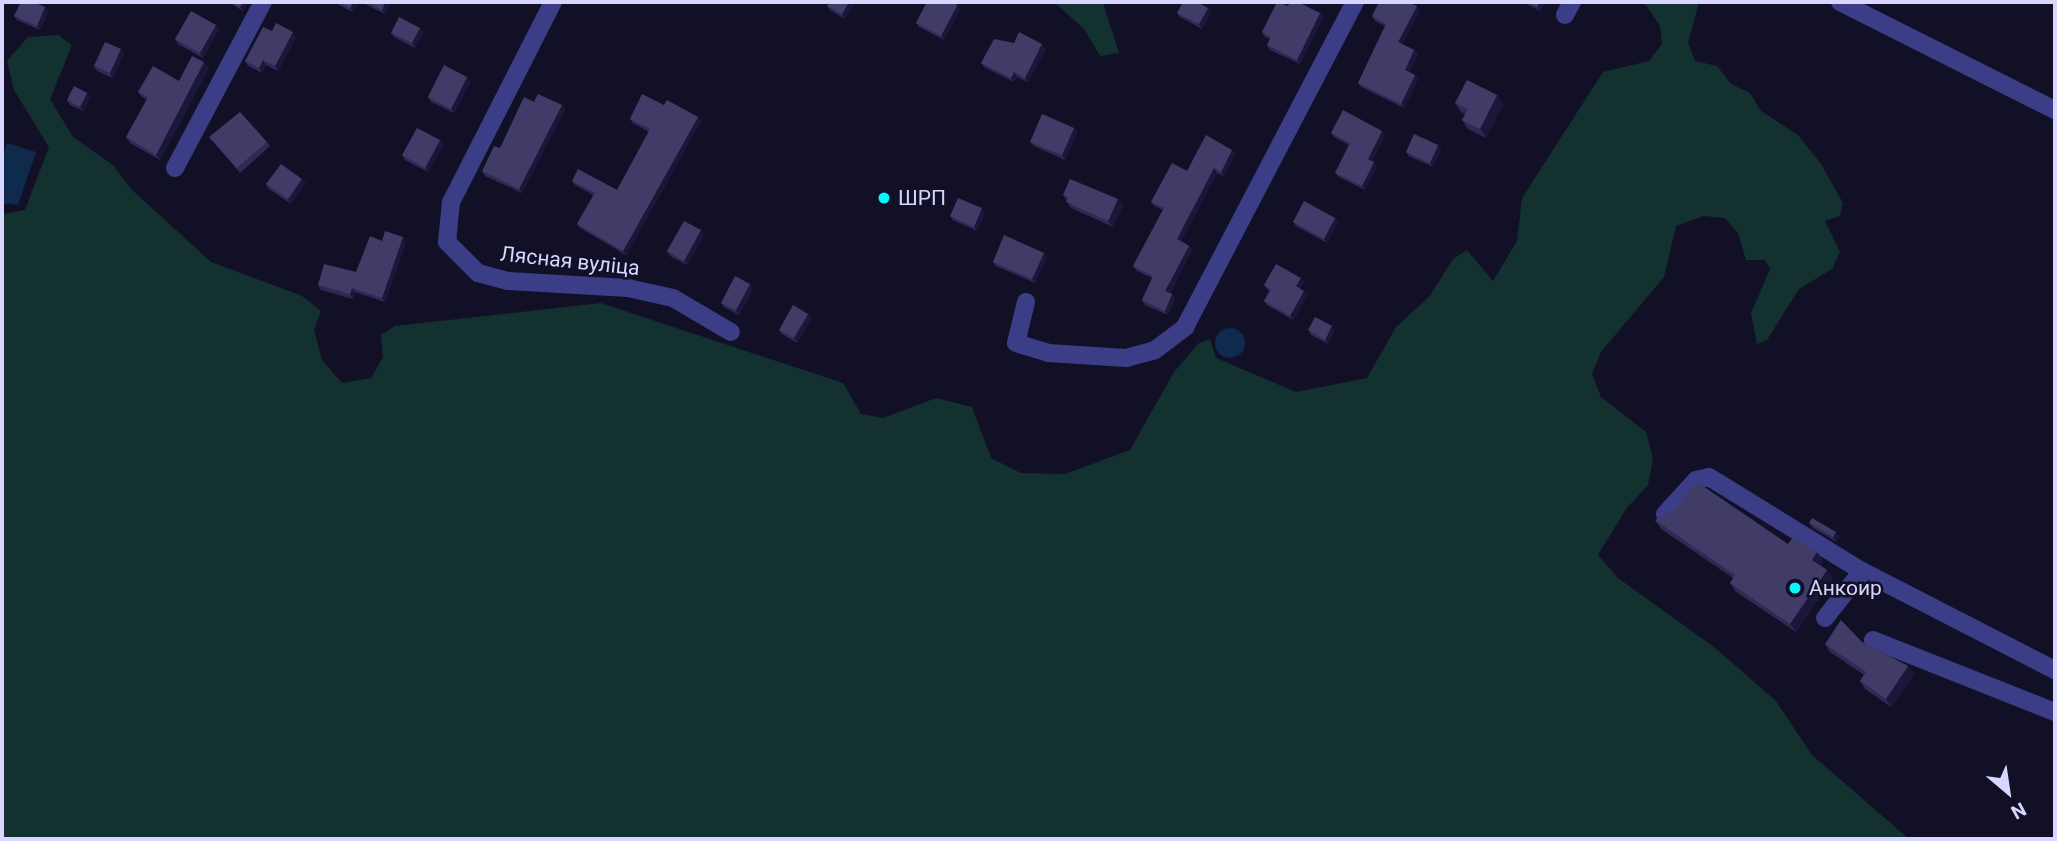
<!DOCTYPE html>
<html>
<head>
<meta charset="utf-8">
<style>
  body { margin:0 }
  #map { position:relative; width:2057px; height:841px; overflow:hidden; background:#121027; font-family:Roboto,sans-serif }
  div>[style] { position:absolute }
  [style*='--x'] { left:calc(var(--x)*1px); top:calc(var(--y)*1px); width:calc(var(--w)*1px); rotate:calc(var(--a)*1deg) }
  .green>* { inset:0; background:#13312e }
  .water>* { inset:0; background:#0f2a4c }
  .round { border-radius:50% }
  .minor>* { height:18px; margin:-9px; padding:0 9px; transform-origin:9px; border-radius:9px; background:#3b3e86 }
  .wall>* { inset:0; background:#2e2955 }
  .shaded-wall>* { inset:0; background:#1b173b }
  .building>* { inset:0; background:#403c67 }
  .dots>* { width:19px; height:19px; translate:-50% -50%; box-sizing:border-box; border:4px solid #121027; border-radius:50% }
  span { translate:-50% -50%; white-space:nowrap; text-align:center; line-height:1.15; -webkit-text-stroke:5px #121027; paint-order:stroke }
  .poi-label { font-size:21px; color:#d8d6ff }
  .left { translate:0 -50%; text-align:left }
  .street-label { font-size:21px; color:#d8d6ff }
  .frame { position:absolute; inset:0; border:4px solid #d8d6ff; pointer-events:none }
  .north { position:absolute; left:1973px; top:757px; width:70px; height:70px; -webkit-text-stroke:5px #121027; paint-order:stroke; rotate:151deg; font-size:19px; font-weight:700; line-height:28px; text-align:center; color:#d8d6ff }
  .north::after { content:''; display:block; margin:auto; width:24px; height:32px; background:#d8d6ff; clip-path:polygon(50% 0,100% 100%,50% 72%,0 100%) }
</style>
</head>
<body>
<div id="map">
  <div class="green">
    <i style="clip-path:polygon(1054px 2px,1103px 3px,1119px 53px,1100px 56px,1084px 29px)"></i>
    <i style="clip-path:polygon(1644px 2px,1699px 2px,1688px 43px,1695px 61px,1717px 66px,1731px 84px,1750px 93px,1761px 111px,1798px 135px,1821px 164px,1843px 203px,1840px 216px,1825px 221px,1840px 252px,1832px 269px,1799px 289px,1767px 340px,1757px 344px,1751px 313px,1770px 269px,1765px 260px,1746px 260px,1738px 233px,1725px 218px,1704px 216px,1676px 226px,1664px 277px,1601px 352px,1592px 374px,1601px 397px,1646px 432px,1653px 458px,1648px 485px,1626px 509px,1598px 555px,1618px 578px,1714px 647px,1776px 701px,1812px 755px,1909px 839px,2px 839px,2px 214px,25px 210px,49px 147px,14px 90px,7px 61px,28px 37px,58px 35px,72px 45px,50px 99px,73px 137px,113px 165px,130px 188px,211px 262px,302px 296px,321px 311px,314px 330px,322px 360px,342px 383px,371px 378px,383px 357px,381px 335px,395px 326px,601px 303px,843px 383px,861px 414px,883px 418px,936px 398px,972px 407px,991px 458px,1021px 473px,1065px 474px,1130px 450px,1174px 372px,1199px 343px,1210px 339px,1216px 358px,1296px 392px,1367px 378px,1396px 327px,1429px 297px,1453px 259px,1467px 250px,1493px 281px,1517px 241px,1522px 198px,1603px 72px,1649px 61px,1662px 44px,1660px 26px)"></i>
  </div>
  <div class="water">
    <i style="clip-path:polygon(7px 143px,36px 152px,18px 205px,2px 203px,2px 159px)"></i>
    <i class="round" style="left:1215px;top:328px;width:30px;height:30px"></i>
  </div>
  <div class="minor">
    <i style="--x:553;--y:2;--w:225;--a:117"></i>
    <i style="--x:451;--y:202;--w:40;--a:95.7"></i>
    <i style="--x:447;--y:242;--w:44;--a:45"></i>
    <i style="--x:478;--y:273;--w:31;--a:15"></i>
    <i style="--x:508;--y:281;--w:120;--a:3.3"></i>
    <i style="--x:628;--y:288;--w:46;--a:12.5"></i>
    <i style="--x:673;--y:298;--w:67;--a:30.4"></i>
    <i style="--x:1840;--y:2;--w:241;--a:26.7"></i>
    <i style="--x:1565;--y:15;--w:15;--a:-62"></i>
    <i style="--x:175;--y:168;--w:188;--a:-62.1"></i>
    <i style="--x:1026;--y:302;--w:42;--a:103.7"></i>
    <i style="--x:1016;--y:343;--w:34;--a:17"></i>
    <i style="--x:1048;--y:353;--w:78;--a:3.7"></i>
    <i style="--x:1126;--y:358;--w:30;--a:-15"></i>
    <i style="--x:1155;--y:350;--w:38;--a:-37"></i>
    <i style="--x:1185;--y:327;--w:367;--a:-62.4"></i>
    <i style="--x:1665;--y:514;--w:46;--a:-47.6"></i>
    <i style="--x:1696;--y:480;--w:13;--a:-13"></i>
    <i style="--x:1709;--y:477;--w:180;--a:31.6"></i>
    <i style="--x:1862;--y:571;--w:217;--a:27.2"></i>
    <i style="--x:1825;--y:618;--w:60;--a:-51.8"></i>
    <i style="--x:1873;--y:640;--w:196;--a:21.6"></i>
  </div>
  <div class="wall">
    <i style="clip-path:polygon(228px 2px,248px 2px,243px 11px)"></i>
    <i style="clip-path:polygon(333px 2px,359px 2px,353px 12px)"></i>
    <i style="clip-path:polygon(361px 2px,391px 2px,385px 14px)"></i>
    <i style="clip-path:polygon(855px 2px,845px 19px,830px 10px,827px 6px)"></i>
    <i style="clip-path:polygon(927px 2px,957px 2px,960px 10px,944px 40px,919px 27px,916px 23px)"></i>
    <i style="clip-path:polygon(1523px 2px,1546px 2px,1540px 11px)"></i>
    <i style="clip-path:polygon(1288px 6px,1320px 13px,1323px 17px,1300px 64px,1270px 50px,1267px 45px,1270px 39px,1265px 37px,1262px 32px)"></i>
    <i style="clip-path:polygon(1417px 6px,1420px 11px,1402px 44px,1414px 50px,1418px 54px,1409px 72px,1418px 79px,1404px 108px,1361px 87px,1358px 83px,1385px 26px,1375px 21px,1372px 16px)"></i>
    <i style="clip-path:polygon(45px 7px,48px 12px,40px 30px,17px 20px,14px 16px)"></i>
    <i style="clip-path:polygon(1208px 8px,1211px 12px,1202px 29px,1180px 17px,1177px 13px)"></i>
    <i style="clip-path:polygon(216px 25px,219px 29px,203px 58px,178px 44px,175px 39px)"></i>
    <i style="clip-path:polygon(272px 31px,296px 37px,278px 71px,266px 65px,262px 73px,248px 66px,245px 61px)"></i>
    <i style="clip-path:polygon(391px 33px,423px 33px,415px 48px,394px 37px)"></i>
    <i style="clip-path:polygon(1046px 49px,1028px 82px,1017px 77px,1014px 82px,984px 67px,981px 63px)"></i>
    <i style="clip-path:polygon(124px 53px,113px 78px,97px 71px,94px 66px)"></i>
    <i style="clip-path:polygon(204px 62px,209px 68px,160px 160px,130px 143px,126px 137px,147px 100px,142px 97px,138px 92px,179px 81px)"></i>
    <i style="clip-path:polygon(467px 77px,470px 82px,454px 113px,431px 102px,428px 97px)"></i>
    <i style="clip-path:polygon(87px 93px,90px 97px,83px 111px,70px 105px,67px 100px)"></i>
    <i style="clip-path:polygon(1497px 95px,1503px 104px,1486px 138px,1468px 129px,1462px 120px,1465px 114px,1461px 112px,1455px 103px)"></i>
    <i style="clip-path:polygon(534px 102px,562px 105px,565px 109px,522px 193px,485px 176px,482px 171px)"></i>
    <i style="clip-path:polygon(664px 105px,698px 117px,701px 121px,626px 255px,580px 228px,577px 224px,593px 195px,575px 185px,572px 181px,617px 190px,649px 132px,633px 123px,630px 119px)"></i>
    <i style="clip-path:polygon(1074px 128px,1077px 132px,1065px 160px,1034px 146px,1030px 142px)"></i>
    <i style="clip-path:polygon(1331px 133px,1385px 135px,1372px 161px,1377px 166px,1365px 190px,1339px 177px,1335px 173px,1349px 145px,1334px 137px)"></i>
    <i style="clip-path:polygon(209px 137px,267px 142px,270px 146px,240px 173px)"></i>
    <i style="clip-path:polygon(440px 140px,443px 145px,428px 172px,405px 160px,402px 155px)"></i>
    <i style="clip-path:polygon(1438px 145px,1441px 150px,1433px 167px,1409px 156px,1406px 152px)"></i>
    <i style="clip-path:polygon(1232px 150px,1235px 154px,1224px 176px,1217px 173px,1181px 241px,1189px 246px,1192px 250px,1170px 293px,1175px 299px,1168px 315px,1145px 305px,1142px 300px,1152px 278px,1137px 271px,1133px 266px,1163px 210px,1154px 206px,1151px 202px,1187px 171px)"></i>
    <i style="clip-path:polygon(306px 183px,291px 204px,269px 189px,266px 184px)"></i>
    <i style="clip-path:polygon(1063px 195px,1123px 205px,1113px 227px,1071px 208px)"></i>
    <i style="clip-path:polygon(985px 213px,977px 231px,953px 220px,950px 216px)"></i>
    <i style="clip-path:polygon(1335px 218px,1338px 222px,1327px 243px,1296px 226px,1293px 222px)"></i>
    <i style="clip-path:polygon(704px 235px,687px 265px,670px 256px,667px 251px)"></i>
    <i style="clip-path:polygon(403px 237px,406px 242px,385px 302px,355px 292px,353px 299px,321px 290px,318px 285px,356px 272px,382px 241px)"></i>
    <i style="clip-path:polygon(1047px 257px,1035px 283px,996px 266px,993px 262px)"></i>
    <i style="clip-path:polygon(1304px 282px,1300px 289px,1308px 295px,1293px 320px,1267px 305px,1264px 301px,1269px 291px,1264px 285px)"></i>
    <i style="clip-path:polygon(750px 284px,753px 289px,739px 315px,724px 307px,721px 303px)"></i>
    <i style="clip-path:polygon(808px 314px,811px 319px,797px 343px,782px 334px,779px 330px)"></i>
    <i style="clip-path:polygon(1308px 330px,1335px 330px,1328px 344px,1311px 335px)"></i>
    <i style="clip-path:polygon(1655px 520px,1823px 560px,1820px 565px,1827px 570px,1833px 578px,1796px 632px,1736px 592px,1730px 583px,1733px 578px,1661px 529px)"></i>
    <i style="clip-path:polygon(1809px 523px,1839px 537px,1836px 542px,1812px 527px)"></i>
    <i style="clip-path:polygon(1862px 642px,1908px 666px,1914px 674px,1891px 707px,1865px 689px,1860px 681px,1864px 675px,1830px 652px,1825px 644px)"></i>
  </div>
  <div class="shaded-wall">
    <i style="clip-path:polygon(243px 2px,248px 2px,243px 11px,240px 7px)"></i>
    <i style="clip-path:polygon(353px 2px,359px 2px,353px 12px,350px 8px)"></i>
    <i style="clip-path:polygon(385px 2px,391px 2px,385px 14px,382px 10px)"></i>
    <i style="clip-path:polygon(510px 2px,515px 2px,512px 7px,509px 3px)"></i>
    <i style="clip-path:polygon(849px 2px,855px 2px,845px 19px,842px 14px)"></i>
    <i style="clip-path:polygon(955px 2px,957px 2px,960px 10px,944px 40px,941px 36px)"></i>
    <i style="clip-path:polygon(1540px 2px,1546px 2px,1540px 11px,1537px 7px)"></i>
    <i style="clip-path:polygon(1417px 6px,1420px 11px,1401px 46px,1398px 42px)"></i>
    <i style="clip-path:polygon(45px 7px,48px 12px,40px 30px,37px 26px)"></i>
    <i style="clip-path:polygon(1208px 8px,1211px 12px,1202px 29px,1199px 24px)"></i>
    <i style="clip-path:polygon(1320px 13px,1323px 17px,1300px 64px,1297px 60px)"></i>
    <i style="clip-path:polygon(216px 25px,219px 29px,203px 58px,200px 53px)"></i>
    <i style="clip-path:polygon(420px 28px,423px 33px,415px 48px,412px 43px)"></i>
    <i style="clip-path:polygon(293px 32px,296px 37px,278px 71px,275px 66px)"></i>
    <i style="clip-path:polygon(1042px 44px,1046px 49px,1028px 82px,1025px 78px)"></i>
    <i style="clip-path:polygon(121px 49px,124px 53px,113px 78px,110px 73px)"></i>
    <i style="clip-path:polygon(1414px 50px,1418px 54px,1408px 75px,1405px 70px)"></i>
    <i style="clip-path:polygon(263px 60px,266px 65px,262px 73px,259px 68px)"></i>
    <i style="clip-path:polygon(204px 62px,209px 68px,160px 160px,156px 155px)"></i>
    <i style="clip-path:polygon(1014px 72px,1017px 77px,1014px 82px,1011px 78px)"></i>
    <i style="clip-path:polygon(1415px 75px,1418px 79px,1404px 108px,1401px 104px)"></i>
    <i style="clip-path:polygon(467px 77px,470px 82px,454px 113px,451px 109px)"></i>
    <i style="clip-path:polygon(87px 93px,90px 97px,83px 111px,80px 107px)"></i>
    <i style="clip-path:polygon(1497px 95px,1503px 104px,1486px 138px,1480px 129px)"></i>
    <i style="clip-path:polygon(562px 105px,565px 109px,522px 193px,519px 189px)"></i>
    <i style="clip-path:polygon(698px 117px,701px 121px,626px 255px,623px 251px)"></i>
    <i style="clip-path:polygon(1074px 128px,1077px 132px,1065px 160px,1062px 155px)"></i>
    <i style="clip-path:polygon(1382px 131px,1385px 135px,1371px 163px,1368px 159px)"></i>
    <i style="clip-path:polygon(440px 140px,443px 145px,428px 172px,425px 168px)"></i>
    <i style="clip-path:polygon(1438px 145px,1441px 150px,1433px 167px,1430px 163px)"></i>
    <i style="clip-path:polygon(1232px 150px,1235px 154px,1224px 176px,1221px 172px)"></i>
    <i style="clip-path:polygon(1374px 162px,1377px 166px,1365px 190px,1362px 186px)"></i>
    <i style="clip-path:polygon(1214px 168px,1217px 173px,1180px 244px,1177px 239px)"></i>
    <i style="clip-path:polygon(302px 179px,306px 183px,291px 204px,288px 199px)"></i>
    <i style="clip-path:polygon(1118px 199px,1123px 205px,1113px 227px,1108px 221px)"></i>
    <i style="clip-path:polygon(982px 208px,985px 213px,977px 231px,974px 227px)"></i>
    <i style="clip-path:polygon(1335px 218px,1338px 222px,1327px 243px,1324px 239px)"></i>
    <i style="clip-path:polygon(701px 230px,704px 235px,687px 265px,684px 261px)"></i>
    <i style="clip-path:polygon(403px 237px,406px 242px,385px 302px,382px 298px)"></i>
    <i style="clip-path:polygon(1189px 246px,1192px 250px,1169px 296px,1165px 291px)"></i>
    <i style="clip-path:polygon(1044px 253px,1047px 257px,1035px 283px,1032px 279px)"></i>
    <i style="clip-path:polygon(1301px 278px,1304px 282px,1299px 290px,1296px 286px)"></i>
    <i style="clip-path:polygon(750px 284px,753px 289px,739px 315px,736px 310px)"></i>
    <i style="clip-path:polygon(352px 288px,355px 292px,353px 299px,350px 294px)"></i>
    <i style="clip-path:polygon(1304px 291px,1308px 295px,1293px 320px,1290px 316px)"></i>
    <i style="clip-path:polygon(1172px 294px,1175px 299px,1168px 315px,1165px 311px)"></i>
    <i style="clip-path:polygon(808px 314px,811px 319px,797px 343px,794px 338px)"></i>
    <i style="clip-path:polygon(1332px 326px,1335px 330px,1328px 344px,1325px 340px)"></i>
    <i style="clip-path:polygon(1836px 532px,1839px 537px,1836px 542px,1833px 537px)"></i>
    <i style="clip-path:polygon(1817px 552px,1823px 560px,1818px 568px,1812px 560px)"></i>
    <i style="clip-path:polygon(1827px 570px,1833px 578px,1796px 632px,1790px 624px)"></i>
    <i style="clip-path:polygon(1908px 666px,1914px 674px,1891px 707px,1886px 699px)"></i>
  </div>
  <div class="building">
    <i style="clip-path:polygon(21px 2px,33px 2px,45px 7px,37px 26px,14px 16px)"></i>
    <i style="clip-path:polygon(231px 2px,243px 2px,240px 7px)"></i>
    <i style="clip-path:polygon(338px 2px,353px 2px,350px 8px)"></i>
    <i style="clip-path:polygon(367px 2px,385px 2px,382px 10px)"></i>
    <i style="clip-path:polygon(830px 2px,849px 2px,842px 14px,827px 6px)"></i>
    <i style="clip-path:polygon(927px 2px,955px 2px,957px 6px,941px 36px,916px 23px)"></i>
    <i style="clip-path:polygon(1183px 2px,1197px 2px,1208px 8px,1199px 24px,1177px 13px)"></i>
    <i style="clip-path:polygon(1277px 2px,1288px 6px,1290px 2px,1298px 2px,1320px 13px,1297px 60px,1267px 45px,1271px 37px,1262px 32px)"></i>
    <i style="clip-path:polygon(1379px 2px,1408px 2px,1417px 6px,1398px 42px,1414px 50px,1405px 70px,1415px 75px,1401px 104px,1358px 83px,1386px 24px,1372px 16px)"></i>
    <i style="clip-path:polygon(1528px 2px,1540px 2px,1537px 7px)"></i>
    <i style="clip-path:polygon(191px 11px,216px 25px,200px 53px,175px 39px)"></i>
    <i style="clip-path:polygon(399px 17px,420px 28px,412px 43px,391px 33px)"></i>
    <i style="clip-path:polygon(276px 23px,293px 32px,275px 66px,263px 60px,259px 68px,245px 61px,263px 27px,272px 31px)"></i>
    <i style="clip-path:polygon(1019px 32px,1042px 44px,1025px 78px,1014px 72px,1011px 78px,981px 63px,994px 39px,1014px 43px)"></i>
    <i style="clip-path:polygon(105px 42px,121px 49px,110px 73px,94px 66px)"></i>
    <i style="clip-path:polygon(192px 56px,204px 62px,156px 155px,126px 137px,148px 97px,138px 92px,153px 66px,179px 81px)"></i>
    <i style="clip-path:polygon(444px 65px,467px 77px,451px 109px,428px 97px)"></i>
    <i style="clip-path:polygon(1467px 80px,1497px 95px,1480px 129px,1462px 120px,1468px 109px,1455px 103px)"></i>
    <i style="clip-path:polygon(74px 86px,87px 93px,80px 107px,67px 100px)"></i>
    <i style="clip-path:polygon(538px 94px,562px 105px,519px 189px,482px 171px,494px 146px,500px 148px,524px 97px,534px 102px)"></i>
    <i style="clip-path:polygon(642px 94px,664px 105px,667px 100px,698px 117px,623px 251px,577px 224px,595px 193px,572px 181px,578px 169px,617px 190px,650px 129px,630px 119px)"></i>
    <i style="clip-path:polygon(1343px 110px,1382px 131px,1368px 159px,1374px 162px,1362px 186px,1335px 173px,1350px 143px,1331px 133px)"></i>
    <i style="clip-path:polygon(240px 112px,267px 142px,237px 168px,209px 137px)"></i>
    <i style="clip-path:polygon(1042px 114px,1074px 128px,1062px 155px,1030px 142px)"></i>
    <i style="clip-path:polygon(417px 128px,440px 140px,425px 168px,402px 155px)"></i>
    <i style="clip-path:polygon(1414px 134px,1438px 145px,1430px 163px,1406px 152px)"></i>
    <i style="clip-path:polygon(1206px 135px,1232px 150px,1221px 172px,1214px 168px,1177px 239px,1189px 246px,1165px 291px,1172px 294px,1165px 311px,1142px 300px,1153px 276px,1133px 266px,1164px 208px,1151px 202px,1172px 163px,1187px 171px)"></i>
    <i style="clip-path:polygon(281px 164px,302px 179px,288px 199px,266px 184px)"></i>
    <i style="clip-path:polygon(1070px 179px,1118px 199px,1108px 221px,1066px 202px,1068px 197px,1063px 195px)"></i>
    <i style="clip-path:polygon(958px 198px,982px 208px,974px 227px,950px 216px)"></i>
    <i style="clip-path:polygon(1304px 201px,1335px 218px,1324px 239px,1293px 222px)"></i>
    <i style="clip-path:polygon(684px 221px,701px 230px,684px 261px,667px 251px)"></i>
    <i style="clip-path:polygon(385px 231px,403px 237px,382px 298px,352px 288px,350px 294px,318px 285px,324px 264px,356px 272px,370px 236px,382px 241px)"></i>
    <i style="clip-path:polygon(1004px 235px,1044px 253px,1032px 279px,993px 262px)"></i>
    <i style="clip-path:polygon(1276px 264px,1301px 278px,1296px 286px,1304px 291px,1290px 316px,1264px 301px,1271px 290px,1264px 285px)"></i>
    <i style="clip-path:polygon(735px 276px,750px 284px,736px 310px,721px 303px)"></i>
    <i style="clip-path:polygon(793px 305px,808px 314px,794px 338px,779px 330px)"></i>
    <i style="clip-path:polygon(1315px 317px,1332px 326px,1325px 340px,1308px 330px)"></i>
    <i style="clip-path:polygon(1697px 482px,1788px 544px,1793px 537px,1817px 552px,1812px 560px,1827px 570px,1790px 624px,1730px 583px,1735px 575px,1655px 520px,1676px 509px)"></i>
    <i style="clip-path:polygon(1812px 518px,1836px 532px,1833px 537px,1809px 523px)"></i>
    <i style="clip-path:polygon(1841px 620px,1862px 642px,1908px 666px,1886px 699px,1860px 681px,1866px 672px,1825px 644px)"></i>
  </div>
  <div class="dots">
    <i style="left:884px;top:198px;background:#04f8fd"></i>
    <i style="left:1795px;top:588px;background:#04f8fd"></i>
  </div>
  <div class="poi-label">
    <span class="left" style="left:898px;top:198px">ШРП</span>
    <span class="left" style="left:1809px;top:588px">Анкоир</span>
  </div>
  <div class="street-label">
    <span style="left:570px;top:261px;rotate:6deg">Лясная вуліца</span>
  </div>
  <div class="frame"></div>
  <div class="north">N</div>
</div>
</body>
</html>
